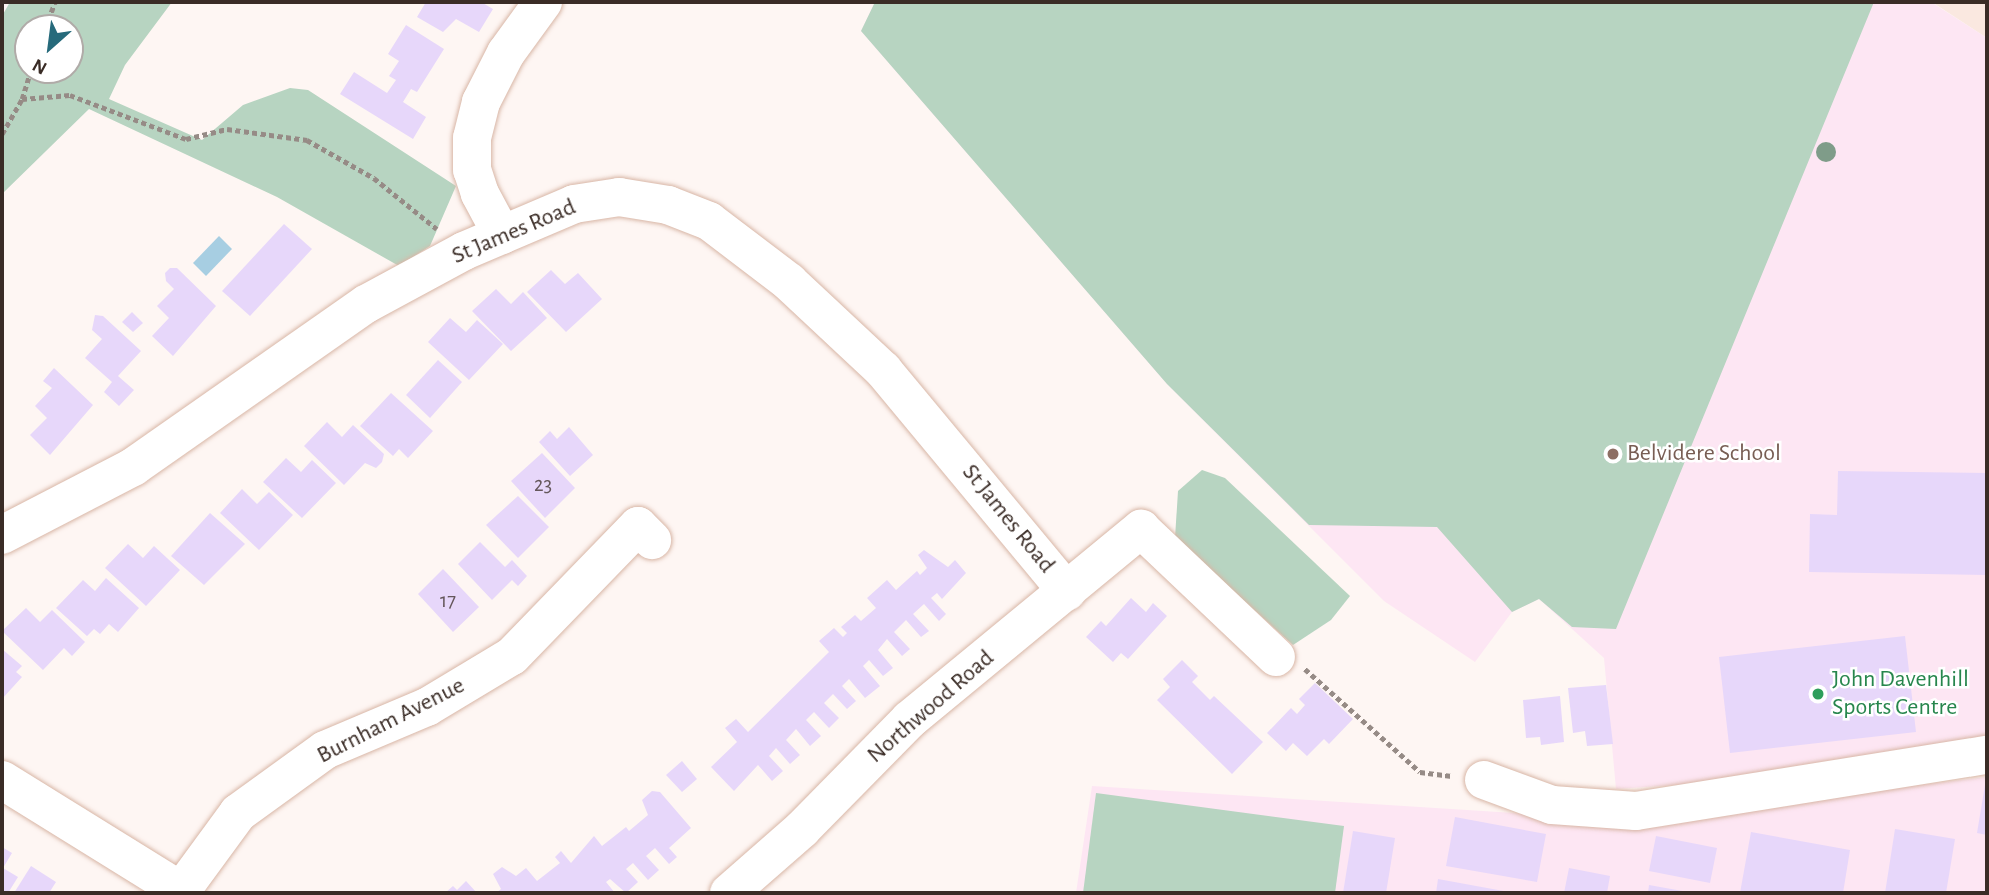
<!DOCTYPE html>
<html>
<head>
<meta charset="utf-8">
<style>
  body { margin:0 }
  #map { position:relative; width:1989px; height:895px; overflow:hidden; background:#fef6f3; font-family:"Alegreya Sans",sans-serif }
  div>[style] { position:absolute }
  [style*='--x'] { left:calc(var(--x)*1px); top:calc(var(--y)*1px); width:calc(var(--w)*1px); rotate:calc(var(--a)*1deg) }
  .built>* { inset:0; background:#fae8e0 }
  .education>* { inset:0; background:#fde6f3 }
  .green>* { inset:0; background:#b7d4c1 }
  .water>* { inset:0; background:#a7cee2 }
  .building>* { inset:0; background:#e7d7fa }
  .path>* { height:4.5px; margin-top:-2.25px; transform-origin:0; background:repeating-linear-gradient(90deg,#968b86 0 5px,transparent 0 8.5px) }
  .roads { filter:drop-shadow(0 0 2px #d8b6a6) drop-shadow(0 0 2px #d8b6a6) }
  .minor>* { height:38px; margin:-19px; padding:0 19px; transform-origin:19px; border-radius:19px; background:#fff }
  .trees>* { width:20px; height:20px; margin:-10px; border-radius:50%; background:#7f9c89 }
  .dots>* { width:19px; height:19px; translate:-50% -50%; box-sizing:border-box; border:4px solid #fff; border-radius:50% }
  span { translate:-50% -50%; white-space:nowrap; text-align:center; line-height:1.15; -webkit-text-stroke:5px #fff; paint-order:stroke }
  .number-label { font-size:21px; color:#65575b }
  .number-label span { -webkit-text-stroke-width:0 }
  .street-label { font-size:24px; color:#3a2c26 }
  .education-label { font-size:24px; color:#785e54 }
  .left { translate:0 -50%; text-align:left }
  .leisure-label { font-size:24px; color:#27864d }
  .frame { position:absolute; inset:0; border:4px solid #3a2c26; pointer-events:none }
  .north { position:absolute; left:14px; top:14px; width:70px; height:70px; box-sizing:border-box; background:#fff; border:2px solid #b0aba8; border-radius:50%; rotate:208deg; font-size:19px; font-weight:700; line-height:28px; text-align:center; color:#3a2c26 }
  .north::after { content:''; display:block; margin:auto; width:24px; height:32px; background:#266a7b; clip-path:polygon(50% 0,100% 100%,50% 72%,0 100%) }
</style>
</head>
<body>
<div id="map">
  <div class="built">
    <i style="clip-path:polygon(1931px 2px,1987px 2px,1987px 38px,1932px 2px)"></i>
  </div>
  <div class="education">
    <i style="clip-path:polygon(875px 2px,1931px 2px,1987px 38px,1987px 737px,1719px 782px,1616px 789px,1604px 658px,1539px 599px,1512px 612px,1475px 662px,1384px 601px,1167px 384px,861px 31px)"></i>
    <i style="clip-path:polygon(1987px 777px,1987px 893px,1076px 893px,1092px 786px,1623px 820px)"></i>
  </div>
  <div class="green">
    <i style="clip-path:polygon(evenodd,10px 2px,172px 2px,125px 65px,109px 99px,202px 140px,243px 105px,290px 88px,308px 90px,456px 186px,430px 246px,399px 266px,277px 197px,89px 109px,2px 194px,2px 16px,10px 2px,28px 28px,70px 28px,70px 70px,28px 70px,28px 28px)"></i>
    <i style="clip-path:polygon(875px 2px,1874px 2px,1616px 629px,1572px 627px,1539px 599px,1512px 612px,1437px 527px,1309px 525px,1167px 384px,861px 31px)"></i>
    <i style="clip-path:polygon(1202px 470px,1225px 478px,1350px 596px,1331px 620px,1293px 645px,1175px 538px,1178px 491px)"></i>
    <i style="clip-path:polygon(1096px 793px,1344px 826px,1335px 893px,1083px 893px)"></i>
  </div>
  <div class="water">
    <i style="clip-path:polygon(219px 236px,232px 249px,206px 276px,193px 263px)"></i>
  </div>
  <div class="building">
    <i style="clip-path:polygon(426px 2px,481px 2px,493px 9px,479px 32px,456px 19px,443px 32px,417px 17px)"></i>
    <i style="clip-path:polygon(406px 25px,444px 49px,417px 92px,411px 89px,403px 102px,426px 117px,413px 139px,340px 94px,354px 72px,387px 93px,396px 80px,389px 76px,399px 61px,388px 54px)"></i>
    <i style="clip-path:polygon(284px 224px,312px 249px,250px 316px,222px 291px)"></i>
    <i style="clip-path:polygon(170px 268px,177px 268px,216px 306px,173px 356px,152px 336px,169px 318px,157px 306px,174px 289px,166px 281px,165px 273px)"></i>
    <i style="clip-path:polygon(551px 270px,565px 284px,578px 273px,602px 299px,566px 332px,527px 292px)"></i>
    <i style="clip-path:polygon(496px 289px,511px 304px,523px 292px,547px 318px,511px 351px,472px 311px)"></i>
    <i style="clip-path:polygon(132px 312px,143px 323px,133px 332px,122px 322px)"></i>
    <i style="clip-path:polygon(95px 315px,103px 316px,141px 351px,118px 376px,134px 390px,119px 406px,104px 392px,112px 382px,85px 358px,102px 339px,92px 330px)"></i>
    <i style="clip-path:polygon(450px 318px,466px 332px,477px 320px,503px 344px,469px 380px,428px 342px)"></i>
    <i style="clip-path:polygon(438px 360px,462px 382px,430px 418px,406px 395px)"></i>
    <i style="clip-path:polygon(54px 368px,93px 405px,50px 455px,30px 435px,47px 418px,35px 406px,52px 388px,43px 381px)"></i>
    <i style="clip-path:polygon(391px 393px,433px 431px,408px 458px,399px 449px,393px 456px,360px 426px)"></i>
    <i style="clip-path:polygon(327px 422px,342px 437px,353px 425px,384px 454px,382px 462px,376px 468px,365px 463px,344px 485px,304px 446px)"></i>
    <i style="clip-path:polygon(569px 427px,593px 455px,570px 476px,539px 442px,550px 431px,557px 439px)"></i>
    <i style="clip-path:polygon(542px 453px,575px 488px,545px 518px,511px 481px)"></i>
    <i style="clip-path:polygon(286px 458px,301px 472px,312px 460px,336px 483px,302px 518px,263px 482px)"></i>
    <i style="clip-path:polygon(1838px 471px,1987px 473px,1987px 575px,1809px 572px,1810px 514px,1837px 515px)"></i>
    <i style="clip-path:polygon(242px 489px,257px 504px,269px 492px,293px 515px,259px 550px,220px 513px)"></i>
    <i style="clip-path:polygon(518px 496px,549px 527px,518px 558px,486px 525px)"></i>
    <i style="clip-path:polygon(210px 513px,245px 544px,204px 585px,171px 556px)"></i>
    <i style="clip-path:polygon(480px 542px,505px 567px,512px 560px,527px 576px,518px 586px,512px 580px,492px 600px,458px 564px)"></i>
    <i style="clip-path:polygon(128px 544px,143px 558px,154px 546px,180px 570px,146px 606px,105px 568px)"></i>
    <i style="clip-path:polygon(924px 550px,948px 567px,955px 560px,966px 573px,942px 599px,937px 593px,931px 598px,946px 614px,939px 621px,924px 604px,913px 614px,929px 631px,921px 637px,906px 620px,894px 632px,910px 649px,902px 656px,887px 639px,878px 650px,893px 668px,883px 676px,869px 660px,863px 666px,880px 686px,865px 698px,849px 679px,842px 686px,856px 701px,847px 709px,833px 694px,824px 703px,839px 718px,829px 728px,814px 712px,806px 720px,821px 736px,810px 746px,796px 729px,786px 740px,800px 755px,790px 764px,776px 748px,769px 756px,783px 771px,772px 781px,758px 765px,734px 791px,711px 767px,737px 742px,725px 728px,736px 719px,748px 732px,829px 652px,819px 641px,834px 628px,843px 637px,847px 633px,841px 627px,855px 615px,861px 621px,876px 608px,867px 598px,887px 580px,896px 590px,917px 571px,920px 575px,927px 568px,918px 555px)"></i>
    <i style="clip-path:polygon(443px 569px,479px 607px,453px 632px,418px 594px)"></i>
    <i style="clip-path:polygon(106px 578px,139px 608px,118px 632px,109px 624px,100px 634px,94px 629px,87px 636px,56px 608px,83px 580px,95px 591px)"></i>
    <i style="clip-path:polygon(1131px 598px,1146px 612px,1153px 603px,1167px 616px,1128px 659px,1121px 653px,1113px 662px,1086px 637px,1101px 621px,1106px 626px)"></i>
    <i style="clip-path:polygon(26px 608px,40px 622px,52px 610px,85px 642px,72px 656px,64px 648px,43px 670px,2px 631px)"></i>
    <i style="clip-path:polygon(1905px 636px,1916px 732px,1730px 753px,1719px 657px)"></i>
    <i style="clip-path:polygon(2px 649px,22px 666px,16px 672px,22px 677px,2px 699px)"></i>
    <i style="clip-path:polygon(1182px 660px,1198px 676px,1192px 682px,1210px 700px,1214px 696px,1263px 742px,1232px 774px,1157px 700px,1170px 687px,1163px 679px)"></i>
    <i style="clip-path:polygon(1315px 683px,1353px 719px,1329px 744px,1324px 739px,1307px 756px,1293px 743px,1286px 751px,1267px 733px,1291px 708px,1297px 714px,1305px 705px,1299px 699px)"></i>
    <i style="clip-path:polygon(1606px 685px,1613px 744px,1587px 746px,1585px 731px,1573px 733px,1568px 688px)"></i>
    <i style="clip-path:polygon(1560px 696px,1564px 742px,1541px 745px,1540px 737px,1526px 738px,1523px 700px)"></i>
    <i style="clip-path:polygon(682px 761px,697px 779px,682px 792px,666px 775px)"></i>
    <i style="clip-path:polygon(1986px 779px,1987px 779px,1987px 835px,1977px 833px)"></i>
    <i style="clip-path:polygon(652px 791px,660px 792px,691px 828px,669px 848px,677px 857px,669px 864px,655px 848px,646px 856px,659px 870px,648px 880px,633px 863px,626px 869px,638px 882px,626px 893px,610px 879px,606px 882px,615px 893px,496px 893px,501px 889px,493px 874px,502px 867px,516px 876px,526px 868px,537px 881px,560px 863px,555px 857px,561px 851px,571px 863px,594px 836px,602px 846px,626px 827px,629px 831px,648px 815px,642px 800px)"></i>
    <i style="clip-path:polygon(1455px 817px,1546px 834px,1537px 882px,1446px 866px)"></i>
    <i style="clip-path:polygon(1895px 829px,1955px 839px,1946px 893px,1885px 893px)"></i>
    <i style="clip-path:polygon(1353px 831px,1395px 838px,1386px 893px,1343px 893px)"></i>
    <i style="clip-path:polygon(1751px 832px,1850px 850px,1843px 893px,1740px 893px)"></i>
    <i style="clip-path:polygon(1656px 836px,1717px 848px,1710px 883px,1649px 871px)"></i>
    <i style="clip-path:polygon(2px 847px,12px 853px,3px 868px,18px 877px,8px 893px,2px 893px)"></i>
    <i style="clip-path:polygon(31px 866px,56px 882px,49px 893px,14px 893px)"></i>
    <i style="clip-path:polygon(1569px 868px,1610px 876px,1607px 893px,1564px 893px)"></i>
    <i style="clip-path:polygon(1438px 879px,1509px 892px,1509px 893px,1436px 893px)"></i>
    <i style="clip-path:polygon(466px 881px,477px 893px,445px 893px,453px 886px,457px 890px)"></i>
    <i style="clip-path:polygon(1649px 885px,1688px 892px,1688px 893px,1648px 893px)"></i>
  </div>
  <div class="path">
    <i style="--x:45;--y:28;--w:28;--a:-69"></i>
    <i style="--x:22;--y:99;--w:48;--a:-4.8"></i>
    <i style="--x:70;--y:95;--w:124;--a:20.8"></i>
    <i style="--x:186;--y:139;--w:42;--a:-13.7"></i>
    <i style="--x:227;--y:129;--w:81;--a:7.8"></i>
    <i style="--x:307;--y:140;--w:77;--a:29.6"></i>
    <i style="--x:374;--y:178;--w:81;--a:39"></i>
    <i style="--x:2;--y:134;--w:40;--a:-60.3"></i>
    <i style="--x:22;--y:99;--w:30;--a:-73"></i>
    <i style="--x:1305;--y:669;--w:154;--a:41.8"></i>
    <i style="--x:1420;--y:772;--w:32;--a:7"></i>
  </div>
  <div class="roads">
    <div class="minor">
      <i style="--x:502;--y:235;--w:47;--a:-118.2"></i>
      <i style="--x:480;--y:194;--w:25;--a:-108"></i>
      <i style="--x:472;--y:170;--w:32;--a:-90"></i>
      <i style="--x:472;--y:138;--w:37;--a:-76"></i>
      <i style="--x:481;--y:102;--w:55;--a:-63"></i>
      <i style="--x:506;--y:53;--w:63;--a:-54"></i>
      <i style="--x:2;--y:535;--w:148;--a:-27.4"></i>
      <i style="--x:133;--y:467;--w:284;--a:-35"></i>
      <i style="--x:366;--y:304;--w:111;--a:-28.4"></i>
      <i style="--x:464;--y:251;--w:120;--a:-23.1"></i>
      <i style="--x:574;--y:204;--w:46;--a:-8.8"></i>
      <i style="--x:619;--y:197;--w:50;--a:9.3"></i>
      <i style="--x:668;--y:205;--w:44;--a:21.3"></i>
      <i style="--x:709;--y:221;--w:101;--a:37.3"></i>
      <i style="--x:789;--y:282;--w:129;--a:43.1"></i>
      <i style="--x:883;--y:370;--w:288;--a:50.3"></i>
      <i style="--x:2;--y:780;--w:214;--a:31.8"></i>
      <i style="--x:1484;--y:780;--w:72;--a:20.2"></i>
      <i style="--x:1552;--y:805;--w:84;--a:4.1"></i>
      <i style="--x:1636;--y:811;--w:355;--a:-9.1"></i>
      <i style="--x:181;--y:891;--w:97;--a:-53.8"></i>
      <i style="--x:238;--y:813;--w:107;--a:-35.9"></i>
      <i style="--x:325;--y:750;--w:111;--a:-22.9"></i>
      <i style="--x:427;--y:707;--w:99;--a:-31"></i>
      <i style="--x:512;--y:656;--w:181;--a:-45.9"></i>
      <i style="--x:638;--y:526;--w:20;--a:45"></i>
      <i style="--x:729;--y:893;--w:97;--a:-41.2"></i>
      <i style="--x:802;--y:829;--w:153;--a:-45.5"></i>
      <i style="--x:909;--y:720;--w:301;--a:-39.5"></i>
      <i style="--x:1141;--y:529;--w:186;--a:43.5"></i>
    </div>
  </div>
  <div class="trees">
    <i style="left:1826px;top:152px"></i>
  </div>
  <div class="dots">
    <i style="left:1613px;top:454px;background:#8d6e63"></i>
    <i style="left:1818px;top:694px;background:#2e9e5b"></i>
  </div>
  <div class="number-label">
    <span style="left:543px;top:485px">23</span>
    <span style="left:448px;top:601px">17</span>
  </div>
  <div class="street-label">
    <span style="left:514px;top:232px;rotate:-23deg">St James Road</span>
    <span style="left:1008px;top:519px;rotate:51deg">St James Road</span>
    <span style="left:931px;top:707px;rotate:-41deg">Northwood Road</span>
    <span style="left:391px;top:721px;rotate:-27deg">Burnham Avenue</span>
  </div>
  <div class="education-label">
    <span class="left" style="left:1627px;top:454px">Belvidere School</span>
  </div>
  <div class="leisure-label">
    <span class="left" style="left:1832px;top:694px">John Davenhill<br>Sports Centre</span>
  </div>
  <div class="frame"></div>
  <div class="north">N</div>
</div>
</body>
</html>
